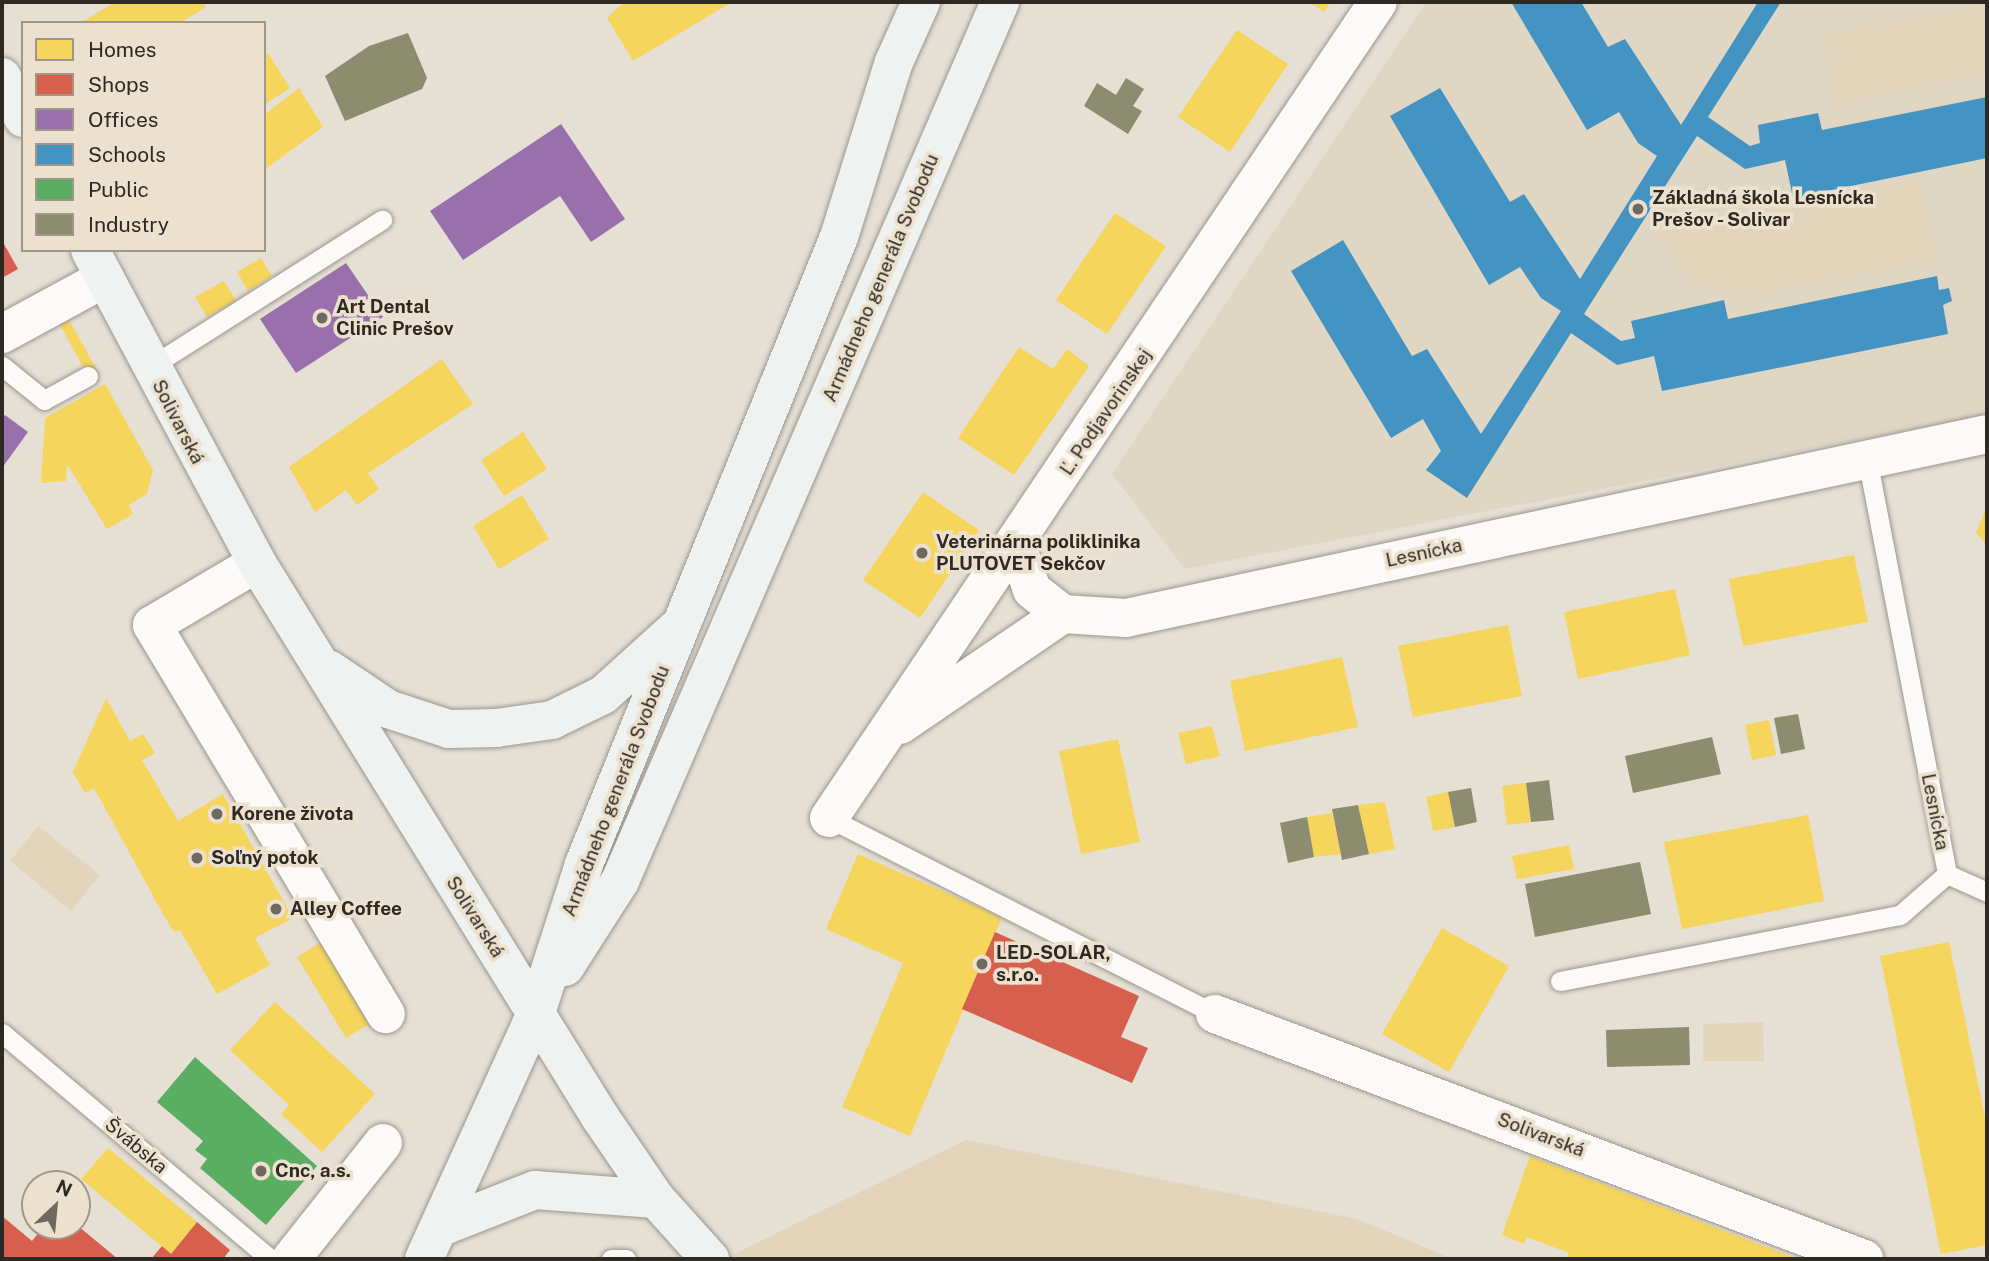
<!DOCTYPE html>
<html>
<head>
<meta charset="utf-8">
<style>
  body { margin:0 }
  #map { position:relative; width:1989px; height:1261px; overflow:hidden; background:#e5dfd4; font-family:"Public Sans",sans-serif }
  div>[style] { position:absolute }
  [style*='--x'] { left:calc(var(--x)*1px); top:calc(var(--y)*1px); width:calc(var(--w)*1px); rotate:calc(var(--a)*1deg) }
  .built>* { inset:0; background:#e0d6c4 }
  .green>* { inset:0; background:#e2d5bb }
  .homes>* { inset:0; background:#f6d55c }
  .shops>* { inset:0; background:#d6604d }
  .offices>* { inset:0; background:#9970ab }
  .schools>* { inset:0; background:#4393c3 }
  .public>* { inset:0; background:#5aae61 }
  .industry>* { inset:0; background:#8c8c6e }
  .roads { filter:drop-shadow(0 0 2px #9b978f) drop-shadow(0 0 2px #9b978f) }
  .lane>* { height:19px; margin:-9.5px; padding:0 9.5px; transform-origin:9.5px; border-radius:9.5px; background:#fbfaf9 }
  .street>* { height:38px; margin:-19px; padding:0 19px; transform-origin:19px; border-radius:19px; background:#fbfaf9 }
  .secondary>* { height:38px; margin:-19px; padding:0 19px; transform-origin:19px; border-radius:19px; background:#eef2f0 }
  .dots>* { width:19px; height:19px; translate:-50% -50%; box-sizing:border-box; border:4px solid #ebe1ce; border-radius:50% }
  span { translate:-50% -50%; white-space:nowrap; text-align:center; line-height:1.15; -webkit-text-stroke:7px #ebe1ce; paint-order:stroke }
  .poi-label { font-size:19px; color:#2e2a23; font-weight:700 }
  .left { translate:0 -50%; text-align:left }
  .street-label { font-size:19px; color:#2e2a23 }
  .frame { position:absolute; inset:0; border:4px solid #2e2a23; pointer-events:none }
  .legend { position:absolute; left:21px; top:21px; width:245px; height:231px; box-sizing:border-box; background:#ebe1ce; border:2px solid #9f988a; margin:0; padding:9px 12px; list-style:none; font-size:21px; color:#2e2a23 }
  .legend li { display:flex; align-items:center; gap:14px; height:35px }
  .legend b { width:35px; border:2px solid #9f988a }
  .north { position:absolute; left:21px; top:1170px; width:70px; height:70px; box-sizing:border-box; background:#ebe1ce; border:2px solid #9f988a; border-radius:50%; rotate:26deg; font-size:19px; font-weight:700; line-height:28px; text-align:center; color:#2e2a23 }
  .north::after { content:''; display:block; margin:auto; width:24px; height:32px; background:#6e6961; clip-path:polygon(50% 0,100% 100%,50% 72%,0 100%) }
</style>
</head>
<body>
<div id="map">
  <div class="built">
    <i style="clip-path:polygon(1426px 2px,1987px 2px,1987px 415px,1185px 569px,1112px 474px)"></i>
  </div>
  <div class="green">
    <i style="clip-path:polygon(1987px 4px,1987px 76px,1835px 104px,1822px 35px)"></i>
    <i style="clip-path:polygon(1919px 178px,1939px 260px,1737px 298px,1692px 278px,1653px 234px)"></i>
    <i style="clip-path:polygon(38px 826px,100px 875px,71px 911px,10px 861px)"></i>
    <i style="clip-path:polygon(1763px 1022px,1764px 1061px,1703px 1061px,1703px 1024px)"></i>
    <i style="clip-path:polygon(966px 1140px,1357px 1219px,1453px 1259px,724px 1259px)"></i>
  </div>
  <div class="homes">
    <i style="clip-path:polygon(115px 2px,202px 2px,206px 7px,180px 23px,81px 23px)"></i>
    <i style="clip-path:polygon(624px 2px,732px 2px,633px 61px,607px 18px)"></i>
    <i style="clip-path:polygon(1309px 2px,1331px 2px,1324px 12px)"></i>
    <i style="clip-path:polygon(1237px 30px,1288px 64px,1230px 152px,1178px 117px)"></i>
    <i style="clip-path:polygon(268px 53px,290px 88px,264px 105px,264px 56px)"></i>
    <i style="clip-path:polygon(299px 88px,323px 127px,264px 170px,264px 115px)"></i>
    <i style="clip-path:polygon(1115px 213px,1166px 246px,1107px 334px,1056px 300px)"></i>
    <i style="clip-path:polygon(261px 258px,272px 276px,248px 291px,237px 272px)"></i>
    <i style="clip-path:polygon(224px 281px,236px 301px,207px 317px,195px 297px)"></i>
    <i style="clip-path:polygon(64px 311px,97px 370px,88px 376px,55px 316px)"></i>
    <i style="clip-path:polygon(1019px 347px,1053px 369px,1067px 349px,1089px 366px,1014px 475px,958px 438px)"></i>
    <i style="clip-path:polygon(442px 359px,473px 404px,368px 473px,379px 489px,357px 505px,346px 490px,315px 512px,289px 467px)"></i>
    <i style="clip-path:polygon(105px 384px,153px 470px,147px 494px,129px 505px,133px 514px,107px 529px,67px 464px,66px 481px,41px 483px,45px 418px)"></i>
    <i style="clip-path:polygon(523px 432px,547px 469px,504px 496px,481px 460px)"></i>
    <i style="clip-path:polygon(923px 492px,979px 530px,920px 618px,863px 580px)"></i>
    <i style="clip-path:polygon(522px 495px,549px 539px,499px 569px,473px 526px)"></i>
    <i style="clip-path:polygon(1987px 505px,1987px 545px,1976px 533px)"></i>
    <i style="clip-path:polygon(1854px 555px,1868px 622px,1743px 646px,1729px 579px)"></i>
    <i style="clip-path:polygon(1675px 589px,1690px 655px,1578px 679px,1564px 612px)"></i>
    <i style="clip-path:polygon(1508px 625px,1522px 696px,1413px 717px,1398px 646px)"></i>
    <i style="clip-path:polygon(1342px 657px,1358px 727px,1245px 751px,1230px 681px)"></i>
    <i style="clip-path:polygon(106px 698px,130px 741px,143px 734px,155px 753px,142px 760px,178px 821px,223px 794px,293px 918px,255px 938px,270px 965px,217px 994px,180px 930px,174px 932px,163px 914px,94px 788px,85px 793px,73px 772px)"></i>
    <i style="clip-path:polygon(1769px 720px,1776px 755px,1752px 760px,1745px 725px)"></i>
    <i style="clip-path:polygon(1212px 726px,1220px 756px,1186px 764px,1178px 733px)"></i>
    <i style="clip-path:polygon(1118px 739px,1140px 842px,1081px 854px,1059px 751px)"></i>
    <i style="clip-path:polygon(1526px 783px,1531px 822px,1507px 825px,1502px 786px)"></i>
    <i style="clip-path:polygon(1448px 792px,1455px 827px,1433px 831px,1426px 797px)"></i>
    <i style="clip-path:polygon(1385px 802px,1395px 849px,1369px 854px,1358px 805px)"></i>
    <i style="clip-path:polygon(1332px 813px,1341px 854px,1314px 857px,1307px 817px)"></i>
    <i style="clip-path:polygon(1808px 815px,1824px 901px,1682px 929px,1664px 842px)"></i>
    <i style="clip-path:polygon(1569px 845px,1574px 869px,1517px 879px,1512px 856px)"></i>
    <i style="clip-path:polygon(858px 854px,1002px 917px,910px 1136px,842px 1107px,903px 963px,826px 929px)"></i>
    <i style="clip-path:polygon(1442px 928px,1509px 966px,1449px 1072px,1382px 1034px)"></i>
    <i style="clip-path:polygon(337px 932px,386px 1014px,346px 1038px,297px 957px)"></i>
    <i style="clip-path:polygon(1949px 942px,1987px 1127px,1987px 1245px,1941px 1254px,1880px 956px)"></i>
    <i style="clip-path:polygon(275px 1002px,375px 1094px,322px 1152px,281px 1114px,289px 1105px,230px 1050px)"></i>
    <i style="clip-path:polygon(108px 1148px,197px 1222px,171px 1254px,81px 1179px)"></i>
    <i style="clip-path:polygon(1530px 1156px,1792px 1257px,1791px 1259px,1567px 1259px,1569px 1253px,1527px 1237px,1524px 1244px,1502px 1235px)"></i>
  </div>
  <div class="shops">
    <i style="clip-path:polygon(4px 244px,18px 269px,2px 278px,2px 245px)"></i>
    <i style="clip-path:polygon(995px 932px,1139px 996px,1121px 1037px,1148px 1048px,1132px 1083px,962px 1009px)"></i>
    <i style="clip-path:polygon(2px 1216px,32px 1241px,44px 1226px,78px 1226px,118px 1259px,2px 1259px)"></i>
    <i style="clip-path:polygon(197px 1222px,230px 1250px,223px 1259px,151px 1259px,162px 1246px,171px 1254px)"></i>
  </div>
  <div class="offices">
    <i style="clip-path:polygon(561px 124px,625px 219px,591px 242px,560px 196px,463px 260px,430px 211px)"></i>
    <i style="clip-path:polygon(346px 263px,383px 317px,296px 373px,260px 319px)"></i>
    <i style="clip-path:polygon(5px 415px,28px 432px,2px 468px,2px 419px)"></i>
  </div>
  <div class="schools">
    <i style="clip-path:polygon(1511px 2px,1581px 2px,1608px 47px,1625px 39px,1681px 125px,1758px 2px,1781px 2px,1708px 117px,1750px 146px,1760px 143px,1758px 125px,1818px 113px,1822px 130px,1987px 97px,1987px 158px,1793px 198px,1785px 160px,1745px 169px,1697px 136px,1584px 314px,1621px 341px,1635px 338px,1631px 321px,1724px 300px,1728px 319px,1937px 276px,1939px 290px,1949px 288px,1952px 301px,1943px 305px,1948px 334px,1662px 391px,1654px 356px,1617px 365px,1571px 333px,1467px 498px,1426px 470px,1441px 451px,1423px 419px,1391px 438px,1291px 271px,1343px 240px,1412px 356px,1427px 349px,1481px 434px,1561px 311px,1541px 298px,1520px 267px,1489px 285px,1390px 116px,1440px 88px,1510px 202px,1524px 194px,1580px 279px,1657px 156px,1638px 143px,1619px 112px,1587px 130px)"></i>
  </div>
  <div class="public">
    <i style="clip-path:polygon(195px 1057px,317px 1166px,266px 1225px,200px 1168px,207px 1159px,195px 1150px,203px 1141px,157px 1102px)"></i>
  </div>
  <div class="industry">
    <i style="clip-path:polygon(408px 33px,427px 78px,422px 89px,345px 121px,325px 76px,369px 46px)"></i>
    <i style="clip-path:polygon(1126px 78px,1144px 89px,1133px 106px,1142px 111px,1128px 134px,1084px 106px,1097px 83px,1116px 95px)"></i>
    <i style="clip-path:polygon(1798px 714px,1805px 749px,1781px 754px,1774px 718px)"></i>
    <i style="clip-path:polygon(1712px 737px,1721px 774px,1633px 793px,1625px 756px)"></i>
    <i style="clip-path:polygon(1549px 780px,1554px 820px,1531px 822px,1526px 783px)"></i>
    <i style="clip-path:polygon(1471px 788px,1477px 822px,1455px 827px,1448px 792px)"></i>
    <i style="clip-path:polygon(1358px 805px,1369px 854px,1342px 860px,1332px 809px)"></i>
    <i style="clip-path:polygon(1307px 817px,1314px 857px,1288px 863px,1280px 823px)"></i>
    <i style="clip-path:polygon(1640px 862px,1651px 914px,1535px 937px,1525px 884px)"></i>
    <i style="clip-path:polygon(1689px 1027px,1690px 1065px,1607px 1067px,1606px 1030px)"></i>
  </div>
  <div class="roads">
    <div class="lane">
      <i style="--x:2;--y:366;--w:54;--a:39"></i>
      <i style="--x:44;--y:400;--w:50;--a:-28.6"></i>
      <i style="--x:150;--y:367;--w:275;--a:-32.4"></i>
      <i style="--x:1867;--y:458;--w:424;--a:79.1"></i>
      <i style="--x:829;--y:818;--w:433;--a:26.9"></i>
      <i style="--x:1947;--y:874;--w:44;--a:24.2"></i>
      <i style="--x:1560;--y:981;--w:346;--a:-11"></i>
      <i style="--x:1900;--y:915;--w:62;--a:-41.1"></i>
      <i style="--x:2;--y:1033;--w:351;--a:40.1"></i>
      <i style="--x:611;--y:1259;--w:15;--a:0"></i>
    </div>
    <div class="street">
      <i style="--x:2;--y:334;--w:117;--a:-28.5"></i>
      <i style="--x:1017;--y:546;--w:46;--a:71.2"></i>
      <i style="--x:1032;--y:590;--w:39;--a:38"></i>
      <i style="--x:1063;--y:614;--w:63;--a:3.6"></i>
      <i style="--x:1126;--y:618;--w:880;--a:-12.06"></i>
      <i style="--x:257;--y:563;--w:122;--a:149.4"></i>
      <i style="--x:152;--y:625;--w:454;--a:59"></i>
      <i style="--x:900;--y:725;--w:197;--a:-34.3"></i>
      <i style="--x:829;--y:818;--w:983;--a:-56.07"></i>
      <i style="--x:1215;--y:1014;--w:694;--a:20.68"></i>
      <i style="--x:291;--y:1259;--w:148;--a:-51.6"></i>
    </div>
    <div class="secondary">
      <i style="--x:2;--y:77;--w:46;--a:62.9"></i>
      <i style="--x:90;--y:250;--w:355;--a:61.9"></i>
      <i style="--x:257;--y:563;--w:652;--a:58.24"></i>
      <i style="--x:600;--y:1117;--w:99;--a:55.7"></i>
      <i style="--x:656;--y:1199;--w:81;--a:48"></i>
      <i style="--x:330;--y:670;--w:70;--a:33.9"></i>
      <i style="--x:388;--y:709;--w:64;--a:18.2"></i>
      <i style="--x:449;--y:729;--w:47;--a:-1.2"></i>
      <i style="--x:496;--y:728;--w:57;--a:-8.1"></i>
      <i style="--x:552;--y:720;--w:57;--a:-26.1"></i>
      <i style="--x:603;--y:695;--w:97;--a:-42.1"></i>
      <i style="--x:565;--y:967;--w:102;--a:-57.4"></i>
      <i style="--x:620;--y:881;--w:958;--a:-66.62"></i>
      <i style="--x:441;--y:1227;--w:101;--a:-21.5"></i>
      <i style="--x:535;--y:1190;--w:121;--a:4.3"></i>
      <i style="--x:424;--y:1259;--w:270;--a:-65.5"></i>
      <i style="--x:536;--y:1013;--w:157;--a:-72.1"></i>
      <i style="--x:584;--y:864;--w:677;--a:-67.87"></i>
      <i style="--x:839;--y:237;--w:183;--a:-72.6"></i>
      <i style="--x:894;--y:62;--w:66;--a:-65.8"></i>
    </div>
  </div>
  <div class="dots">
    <i style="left:1638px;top:209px;background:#6e6961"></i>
    <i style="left:322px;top:318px;background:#6e6961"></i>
    <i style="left:922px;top:553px;background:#6e6961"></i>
    <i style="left:217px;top:814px;background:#6e6961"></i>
    <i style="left:197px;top:858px;background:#6e6961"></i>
    <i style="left:276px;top:909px;background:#6e6961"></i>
    <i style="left:982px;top:964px;background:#6e6961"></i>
    <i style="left:261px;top:1171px;background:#6e6961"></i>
  </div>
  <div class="poi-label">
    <span class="left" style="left:1652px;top:209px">Základná škola Lesnícka<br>Prešov - Solivar</span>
    <span class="left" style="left:336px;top:318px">Art Dental<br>Clinic Prešov</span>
    <span class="left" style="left:936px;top:553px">Veterinárna poliklinika<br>PLUTOVET Sekčov</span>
    <span class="left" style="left:231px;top:814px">Korene života</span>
    <span class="left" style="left:211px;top:858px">Soľný potok</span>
    <span class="left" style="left:290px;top:909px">Alley Coffee</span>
    <span class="left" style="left:996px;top:964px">LED-SOLAR,<br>s.r.o.</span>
    <span class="left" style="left:275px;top:1171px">Cnc, a.s.</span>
  </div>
  <div class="street-label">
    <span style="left:881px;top:278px;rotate:-67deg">Armádneho generála Svobodu</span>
    <span style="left:1106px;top:412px;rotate:-56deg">Ľ. Podjavorinskej</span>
    <span style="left:178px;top:422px;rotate:63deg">Solivarská</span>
    <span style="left:1424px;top:553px;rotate:-12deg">Lesnícka</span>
    <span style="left:616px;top:791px;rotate:-69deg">Armádneho generála Svobodu</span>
    <span style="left:1935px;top:812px;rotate:79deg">Lesnícka</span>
    <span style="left:475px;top:917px;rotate:58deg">Solivarská</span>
    <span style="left:1541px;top:1135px;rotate:21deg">Solivarská</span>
    <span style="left:136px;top:1146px;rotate:40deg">Švábska</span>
  </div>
  <div class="frame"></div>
  <ul class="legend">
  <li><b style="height:19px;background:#f6d55c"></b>Homes</li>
  <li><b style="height:19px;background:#d6604d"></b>Shops</li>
  <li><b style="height:19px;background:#9970ab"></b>Offices</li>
  <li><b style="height:19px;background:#4393c3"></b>Schools</li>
  <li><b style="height:19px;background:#5aae61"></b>Public</li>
  <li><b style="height:19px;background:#8c8c6e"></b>Industry</li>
  </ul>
  <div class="north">N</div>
</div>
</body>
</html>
